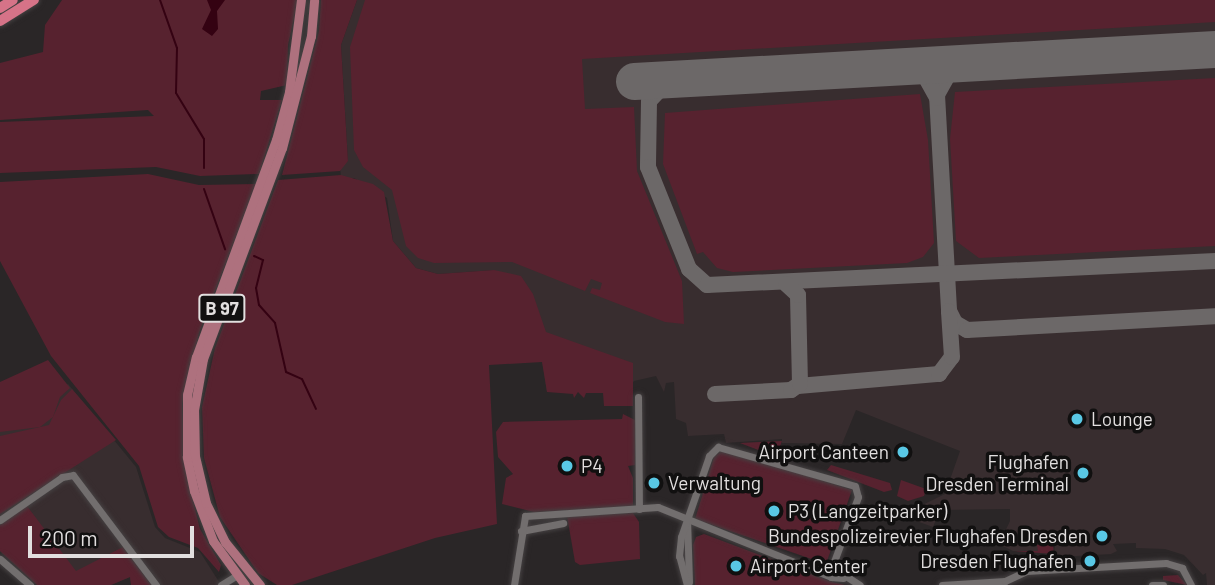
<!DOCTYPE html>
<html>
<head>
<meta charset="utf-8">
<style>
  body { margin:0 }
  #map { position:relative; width:1215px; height:585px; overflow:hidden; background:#2a2627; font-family:Barlow,sans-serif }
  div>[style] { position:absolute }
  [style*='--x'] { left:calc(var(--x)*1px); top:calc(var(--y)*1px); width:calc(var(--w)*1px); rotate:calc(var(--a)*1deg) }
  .built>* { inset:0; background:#382d2f }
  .green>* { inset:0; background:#57222f }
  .water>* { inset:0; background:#340212 }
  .stream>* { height:2px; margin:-1px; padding:0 1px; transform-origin:1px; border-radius:1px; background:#340212 }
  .taxiway>* { height:16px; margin:-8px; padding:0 8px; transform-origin:8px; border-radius:8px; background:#6c6868 }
  .runway>* { height:37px; margin:-18.5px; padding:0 18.5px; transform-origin:18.5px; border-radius:18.5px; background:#6c6868 }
  .roads { filter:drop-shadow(0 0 2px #454142) drop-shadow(0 0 2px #454142) }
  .minor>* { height:7px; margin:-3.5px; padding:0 3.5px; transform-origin:3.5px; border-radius:3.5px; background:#726e6e }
  .major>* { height:9px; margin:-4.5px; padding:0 4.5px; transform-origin:4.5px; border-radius:4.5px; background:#ae717e }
  .highway>* { height:10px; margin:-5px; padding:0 5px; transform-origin:5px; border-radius:5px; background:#d67388 }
  .dots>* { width:19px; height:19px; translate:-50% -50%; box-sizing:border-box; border:4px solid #111010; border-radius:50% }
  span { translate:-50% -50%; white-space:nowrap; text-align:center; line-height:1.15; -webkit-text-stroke:7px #111010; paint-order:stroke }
  .shield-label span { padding:2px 5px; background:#111010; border:2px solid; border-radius:5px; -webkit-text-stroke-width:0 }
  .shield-label { font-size:18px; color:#e2dfdf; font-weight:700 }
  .poi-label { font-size:19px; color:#e2dfdf }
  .left { translate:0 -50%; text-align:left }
  .right { translate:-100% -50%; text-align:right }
  .scale { position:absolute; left:28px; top:526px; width:166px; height:32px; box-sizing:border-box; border:4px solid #e2dfdf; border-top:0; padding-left:9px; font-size:21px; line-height:24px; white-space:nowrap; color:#e2dfdf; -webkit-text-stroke:5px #111010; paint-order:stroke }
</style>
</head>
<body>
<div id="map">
  <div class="built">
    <i style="clip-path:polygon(357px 0,1215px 0,1215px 585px,1207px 585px,1206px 573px,1203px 575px,1184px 555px,1165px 549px,1136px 548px,1136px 543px,1113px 544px,1117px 551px,1111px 554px,1059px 557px,1054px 554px,1055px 544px,1038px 545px,1038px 551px,1013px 551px,999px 544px,1010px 521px,1010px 509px,940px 510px,933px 527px,908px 518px,910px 511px,945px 494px,960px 451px,856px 410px,842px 444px,782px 443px,782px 439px,726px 443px,724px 434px,688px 436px,686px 423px,676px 419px,674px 382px,666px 383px,664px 392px,656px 376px,634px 381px,629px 388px,547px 392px,539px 340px,494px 270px,438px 274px,416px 268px,393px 241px,387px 198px,354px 178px,341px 178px,340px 166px,348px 161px,341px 45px)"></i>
    <i style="clip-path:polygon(68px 384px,136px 467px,155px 527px,165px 538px,200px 552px,221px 585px,131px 585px,130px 577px,111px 585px,37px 585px,0 552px,0 418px)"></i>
  </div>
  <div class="green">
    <i style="clip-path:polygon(62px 0,298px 0,288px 45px,287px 85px,261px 91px,260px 100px,282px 100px,259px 174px,200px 176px,156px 167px,0 173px,0 122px,154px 116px,148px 110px,0 120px,0 63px,43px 52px,45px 25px)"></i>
    <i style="clip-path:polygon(321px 0,357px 0,341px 45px,348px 161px,340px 171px,282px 175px,319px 31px)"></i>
    <i style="clip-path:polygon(365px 0,1215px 0,1215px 22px,582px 59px,585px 109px,634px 107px,637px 171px,682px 281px,684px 324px,665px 322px,590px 293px,592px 288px,600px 290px,602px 283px,591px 279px,585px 291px,512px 262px,434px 263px,418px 258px,406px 246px,392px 190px,363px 167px,354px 150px,350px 47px)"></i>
    <i style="clip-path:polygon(1215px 78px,1215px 246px,979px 258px,956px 241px,950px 139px,955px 92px)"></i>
    <i style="clip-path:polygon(920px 94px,928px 140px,934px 243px,923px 257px,907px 263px,733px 272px,717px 268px,703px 252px,697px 254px,663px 164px,665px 113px)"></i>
    <i style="clip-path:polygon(148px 174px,199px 185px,256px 184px,199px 333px,182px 404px,185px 469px,200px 529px,221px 565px,219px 572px,198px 548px,169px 537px,158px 527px,139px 466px,51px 356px,0 261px,0 182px)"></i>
    <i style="clip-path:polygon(341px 175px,373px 184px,384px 192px,393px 241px,416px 268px,438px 274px,494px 270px,521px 276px,533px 294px,546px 332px,633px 363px,633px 406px,604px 406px,603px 393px,586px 393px,584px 398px,578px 392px,574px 398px,573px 394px,547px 392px,542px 362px,489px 365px,497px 524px,435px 538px,292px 585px,277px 585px,258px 573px,220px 517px,204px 458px,202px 407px,215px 348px,278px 180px)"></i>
    <i style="clip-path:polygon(48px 360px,70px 388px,60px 397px,53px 417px,40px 427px,0 432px,0 382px)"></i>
    <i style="clip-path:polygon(72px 389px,116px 440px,0 514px,0 436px,49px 425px,61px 400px)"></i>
    <i style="clip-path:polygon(623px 414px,635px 420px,635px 465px,628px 466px,633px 478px,633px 507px,534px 512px,502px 504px,506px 478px,513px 474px,498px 457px,496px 432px,503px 422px,622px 419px)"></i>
    <i style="clip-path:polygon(782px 441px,776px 457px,740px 443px)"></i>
    <i style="clip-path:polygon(723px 450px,852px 490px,826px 564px,695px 519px,714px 457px)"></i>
    <i style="clip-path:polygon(831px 465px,890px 483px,892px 490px,884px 492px,827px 470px)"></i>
    <i style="clip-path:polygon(901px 480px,926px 489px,924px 496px,908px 501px,897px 496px)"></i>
    <i style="clip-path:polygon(27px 506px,76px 571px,123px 547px,151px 585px,131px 585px,130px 577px,111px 585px,37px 585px,0 551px,0 525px)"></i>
    <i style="clip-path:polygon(633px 513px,639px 522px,640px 559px,580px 565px,575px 562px,567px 516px)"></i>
    <i style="clip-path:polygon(704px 534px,832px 582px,845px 585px,695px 585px,693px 545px,696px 537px)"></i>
    <i style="clip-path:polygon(1053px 544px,1054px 554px,1013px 551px,1038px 551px,1037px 545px)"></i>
    <i style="clip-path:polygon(1178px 575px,1187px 585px,1163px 580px,1163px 576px)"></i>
  </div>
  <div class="water">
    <i style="clip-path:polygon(207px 0,225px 0,217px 11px,218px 29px,212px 36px,202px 29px,211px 10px)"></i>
  </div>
  <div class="stream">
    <i style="--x:160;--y:0;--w:51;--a:70.5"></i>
    <i style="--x:177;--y:48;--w:45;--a:91.3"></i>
    <i style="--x:176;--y:93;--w:54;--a:58.7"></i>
    <i style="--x:204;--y:139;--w:29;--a:90"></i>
    <i style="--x:204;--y:189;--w:64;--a:70.7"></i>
    <i style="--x:254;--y:256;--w:10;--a:24"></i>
    <i style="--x:263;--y:260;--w:29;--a:104"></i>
    <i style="--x:256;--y:288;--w:17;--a:80"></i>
    <i style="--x:259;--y:305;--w:24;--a:48"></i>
    <i style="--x:275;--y:323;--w:50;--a:77.3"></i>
    <i style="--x:286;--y:372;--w:17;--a:24"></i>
    <i style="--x:302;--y:379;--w:33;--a:65"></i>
  </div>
  <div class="taxiway">
    <i style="--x:971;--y:63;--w:24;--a:156"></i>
    <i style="--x:949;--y:73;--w:25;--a:119"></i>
    <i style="--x:937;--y:95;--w:216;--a:86.8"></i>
    <i style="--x:949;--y:311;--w:13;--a:63"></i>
    <i style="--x:955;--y:323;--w:14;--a:30"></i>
    <i style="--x:967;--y:330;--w:248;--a:-3.2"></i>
    <i style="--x:900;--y:66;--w:27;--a:22"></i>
    <i style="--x:925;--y:76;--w:25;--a:61"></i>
    <i style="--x:687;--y:78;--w:23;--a:165"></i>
    <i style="--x:665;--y:84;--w:23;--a:133"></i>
    <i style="--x:649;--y:101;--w:66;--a:90.9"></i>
    <i style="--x:648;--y:167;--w:110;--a:68.1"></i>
    <i style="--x:689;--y:269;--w:24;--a:42"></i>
    <i style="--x:707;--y:285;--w:509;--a:-2.7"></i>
    <i style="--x:798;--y:386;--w:142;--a:-4.9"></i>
    <i style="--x:939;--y:374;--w:21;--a:-53"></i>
    <i style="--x:952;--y:357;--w:45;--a:-93.8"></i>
    <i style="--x:715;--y:394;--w:76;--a:-3"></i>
    <i style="--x:791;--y:390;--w:11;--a:-34"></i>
    <i style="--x:800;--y:384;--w:89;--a:-91.3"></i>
    <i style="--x:798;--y:295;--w:16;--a:-137"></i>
  </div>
  <div class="runway">
    <i style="--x:634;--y:81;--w:582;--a:-3.15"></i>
  </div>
  <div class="roads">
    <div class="minor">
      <i style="--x:638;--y:397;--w:112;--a:89.5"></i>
      <i style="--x:687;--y:518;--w:64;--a:88.2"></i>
      <i style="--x:0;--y:520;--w:75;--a:-34.7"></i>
      <i style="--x:62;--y:477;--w:11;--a:-10"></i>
      <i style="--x:73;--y:475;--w:138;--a:53"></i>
      <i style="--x:521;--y:531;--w:43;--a:-10.8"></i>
      <i style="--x:0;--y:559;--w:40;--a:41"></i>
      <i style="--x:832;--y:567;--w:33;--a:33"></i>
      <i style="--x:221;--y:585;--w:19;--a:-32"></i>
      <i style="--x:514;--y:585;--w:70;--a:-80.9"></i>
      <i style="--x:525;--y:516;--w:133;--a:-3.9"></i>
      <i style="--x:658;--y:507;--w:187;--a:22"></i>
      <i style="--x:831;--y:577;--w:12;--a:5"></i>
      <i style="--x:687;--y:585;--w:30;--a:-105"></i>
      <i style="--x:679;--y:556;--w:19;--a:-84"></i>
      <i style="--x:681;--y:537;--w:86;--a:-70.9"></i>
      <i style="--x:709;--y:456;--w:13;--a:-45"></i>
      <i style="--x:718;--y:447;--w:142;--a:15.9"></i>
      <i style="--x:855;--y:486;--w:11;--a:75"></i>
      <i style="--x:858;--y:497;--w:75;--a:110.4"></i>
      <i style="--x:832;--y:567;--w:13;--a:162"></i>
      <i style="--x:942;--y:585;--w:63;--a:-3.6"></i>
      <i style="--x:1005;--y:581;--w:23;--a:-25"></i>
      <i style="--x:1026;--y:571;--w:140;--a:-3.3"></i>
      <i style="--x:1166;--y:563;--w:17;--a:17"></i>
      <i style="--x:1182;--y:568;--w:19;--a:62"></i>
      <i style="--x:1152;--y:585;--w:11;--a:0"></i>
    </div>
    <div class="major">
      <i style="--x:245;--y:585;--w:54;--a:-126"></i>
      <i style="--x:213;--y:541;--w:53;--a:-110.8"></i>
      <i style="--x:194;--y:491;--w:35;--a:-102"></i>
      <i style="--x:187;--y:457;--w:62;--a:-90"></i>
      <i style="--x:187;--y:395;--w:39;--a:-77"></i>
      <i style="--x:196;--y:357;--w:231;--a:-69.8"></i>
      <i style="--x:276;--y:140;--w:50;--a:-74.8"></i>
      <i style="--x:289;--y:92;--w:93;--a:-82.6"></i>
      <i style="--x:260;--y:585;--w:55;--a:-129.1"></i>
      <i style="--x:225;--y:542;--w:43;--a:-116"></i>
      <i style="--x:206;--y:503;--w:48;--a:-103.2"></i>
      <i style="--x:195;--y:456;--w:46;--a:-91.2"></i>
      <i style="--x:194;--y:410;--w:52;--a:-80"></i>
      <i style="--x:203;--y:359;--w:225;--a:-69.5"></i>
      <i style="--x:282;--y:148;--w:116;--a:-75.5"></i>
      <i style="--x:311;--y:36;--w:36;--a:-85"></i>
    </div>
    <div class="highway">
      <i style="--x:0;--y:8;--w:15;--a:-32"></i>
      <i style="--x:0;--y:21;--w:40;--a:-32"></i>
    </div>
  </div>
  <div class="dots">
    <i style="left:1077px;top:419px;background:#59c8e5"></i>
    <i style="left:903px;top:452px;background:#59c8e5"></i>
    <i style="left:567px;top:466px;background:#59c8e5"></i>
    <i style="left:1083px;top:473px;background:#59c8e5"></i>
    <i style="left:654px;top:483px;background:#59c8e5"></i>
    <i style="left:774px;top:511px;background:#59c8e5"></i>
    <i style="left:1102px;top:536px;background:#59c8e5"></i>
    <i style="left:1090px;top:561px;background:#59c8e5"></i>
    <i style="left:736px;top:566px;background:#59c8e5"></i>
  </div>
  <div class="shield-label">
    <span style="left:222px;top:308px">B 97</span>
  </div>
  <div class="poi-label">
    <span class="left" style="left:1091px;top:419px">Lounge</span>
    <span class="right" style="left:889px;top:452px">Airport Canteen</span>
    <span class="right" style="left:1069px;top:473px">Flughafen<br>Dresden Terminal</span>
    <span class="left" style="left:581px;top:466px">P4</span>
    <span class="left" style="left:668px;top:483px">Verwaltung</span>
    <span class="left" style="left:788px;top:511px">P3 (Langzeitparker)</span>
    <span class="right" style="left:1088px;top:536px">Bundespolizeirevier Flughafen Dresden</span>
    <span class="right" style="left:1074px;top:561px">Dresden Flughafen</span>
    <span class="left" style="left:750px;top:566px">Airport Center</span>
  </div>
  <div class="scale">200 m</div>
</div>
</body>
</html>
